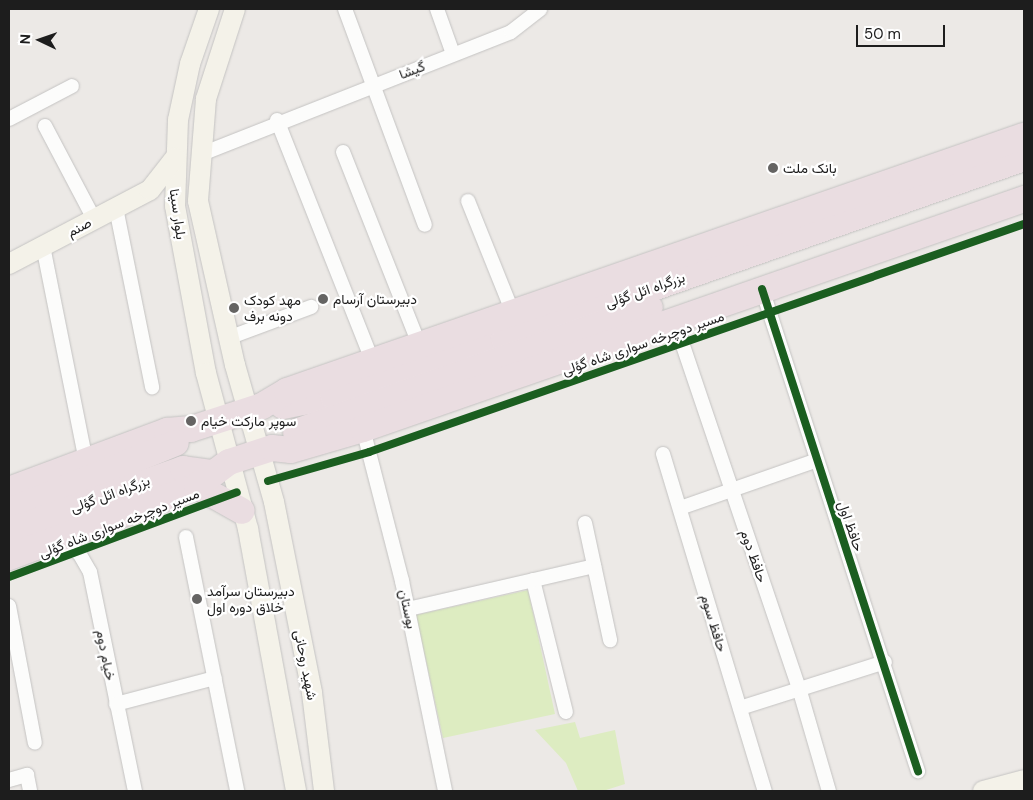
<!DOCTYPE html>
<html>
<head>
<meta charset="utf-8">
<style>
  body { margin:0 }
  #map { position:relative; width:1033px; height:800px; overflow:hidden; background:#ece9e6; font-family:"DM Sans",Vazirmatn,sans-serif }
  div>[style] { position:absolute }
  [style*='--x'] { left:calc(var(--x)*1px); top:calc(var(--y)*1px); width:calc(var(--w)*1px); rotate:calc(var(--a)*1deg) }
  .grass>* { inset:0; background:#ddecc1 }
  .roads { filter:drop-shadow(0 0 1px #c4c3c2) drop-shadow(0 0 1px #c4c3c2) }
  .street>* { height:14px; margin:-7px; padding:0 7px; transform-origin:7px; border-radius:7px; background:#fcfcfb }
  .secondary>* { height:20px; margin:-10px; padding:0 10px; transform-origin:10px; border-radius:10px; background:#f4f2e9 }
  .highway>* { height:26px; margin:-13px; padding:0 13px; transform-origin:13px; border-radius:13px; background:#eadde1 }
  .cycleway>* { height:8px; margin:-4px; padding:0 4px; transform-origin:4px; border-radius:4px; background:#1b5e20 }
  .dots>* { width:14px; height:14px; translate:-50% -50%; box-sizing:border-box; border:2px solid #fff; border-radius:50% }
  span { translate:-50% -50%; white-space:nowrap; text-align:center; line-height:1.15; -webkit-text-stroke:4.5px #fff; paint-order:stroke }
  .street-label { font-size:14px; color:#1d1d1d }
  .poi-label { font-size:14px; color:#1d1d1d }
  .left { translate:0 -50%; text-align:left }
  .frame { position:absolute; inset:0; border:10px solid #1d1d1d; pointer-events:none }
  .north { position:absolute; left:15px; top:15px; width:50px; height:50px; -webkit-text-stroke:4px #fff; paint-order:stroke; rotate:273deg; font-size:14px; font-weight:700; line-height:20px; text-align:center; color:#1d1d1d }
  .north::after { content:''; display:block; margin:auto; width:18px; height:22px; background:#1d1d1d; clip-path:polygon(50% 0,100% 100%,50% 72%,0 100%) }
  .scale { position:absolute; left:856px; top:25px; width:89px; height:22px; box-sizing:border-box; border:2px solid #1d1d1d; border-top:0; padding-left:6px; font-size:15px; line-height:18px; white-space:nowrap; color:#1d1d1d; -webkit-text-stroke:4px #fff; paint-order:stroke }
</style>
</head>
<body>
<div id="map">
  <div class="grass">
    <i style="clip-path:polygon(528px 590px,555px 714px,443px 738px,416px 615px)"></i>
    <i style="clip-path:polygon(575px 722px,580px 738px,615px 730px,625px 784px,603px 791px,578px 791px,566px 763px,535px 730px)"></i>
  </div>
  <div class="roads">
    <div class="street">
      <i style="--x:345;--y:9;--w:230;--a:69.7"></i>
      <i style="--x:437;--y:9;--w:48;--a:70.4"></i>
      <i style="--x:9;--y:119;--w:71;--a:-27.6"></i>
      <i style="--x:277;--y:120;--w:260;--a:68.4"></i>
      <i style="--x:45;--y:126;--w:105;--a:62.2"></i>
      <i style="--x:343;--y:152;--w:209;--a:68.4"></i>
      <i style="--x:199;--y:155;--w:335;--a:-21.5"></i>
      <i style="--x:511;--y:32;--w:37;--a:-38"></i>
      <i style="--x:468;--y:201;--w:121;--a:68.1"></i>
      <i style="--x:116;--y:208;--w:183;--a:78.6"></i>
      <i style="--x:43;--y:246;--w:219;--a:78.7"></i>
      <i style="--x:762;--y:289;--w:507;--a:72.07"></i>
      <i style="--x:675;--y:322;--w:386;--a:71.3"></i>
      <i style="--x:799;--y:688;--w:107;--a:73.8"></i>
      <i style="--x:228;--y:338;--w:89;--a:-20.5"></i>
      <i style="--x:363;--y:429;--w:157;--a:75.6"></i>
      <i style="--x:402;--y:581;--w:214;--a:78.4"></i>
      <i style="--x:663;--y:454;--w:352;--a:73.2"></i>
      <i style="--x:680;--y:508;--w:143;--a:-19.2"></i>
      <i style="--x:585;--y:523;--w:120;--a:77.9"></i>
      <i style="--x:186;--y:537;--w:259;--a:78.6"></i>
      <i style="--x:55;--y:541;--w:27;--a:27"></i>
      <i style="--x:79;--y:553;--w:22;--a:60"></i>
      <i style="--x:90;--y:572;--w:224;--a:78.4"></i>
      <i style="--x:533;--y:580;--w:136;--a:76"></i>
      <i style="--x:9;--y:606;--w:139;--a:79.3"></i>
      <i style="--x:408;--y:609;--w:191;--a:-13"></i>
      <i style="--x:116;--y:704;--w:102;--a:-14.7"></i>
      <i style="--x:740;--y:708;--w:152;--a:-17.6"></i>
      <i style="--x:9;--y:780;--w:19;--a:-16"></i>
      <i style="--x:27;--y:775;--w:16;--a:79"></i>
    </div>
    <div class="secondary">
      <i style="--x:209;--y:9;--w:58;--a:109.1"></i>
      <i style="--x:190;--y:64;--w:57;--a:102.1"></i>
      <i style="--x:178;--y:120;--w:86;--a:92"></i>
      <i style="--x:175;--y:206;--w:170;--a:79.5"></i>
      <i style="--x:206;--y:373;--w:162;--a:74.9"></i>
      <i style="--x:248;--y:529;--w:266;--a:79.6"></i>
      <i style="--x:235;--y:9;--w:95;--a:107.9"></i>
      <i style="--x:206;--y:99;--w:102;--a:94.5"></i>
      <i style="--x:198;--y:201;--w:168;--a:77.3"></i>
      <i style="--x:235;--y:365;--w:142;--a:74.1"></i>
      <i style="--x:274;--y:502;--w:195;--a:78.7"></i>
      <i style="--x:312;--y:693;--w:99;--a:83"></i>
      <i style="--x:9;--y:264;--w:159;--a:-27.7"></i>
      <i style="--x:150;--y:190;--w:41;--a:-52"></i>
      <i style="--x:983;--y:791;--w:42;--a:-15"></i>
    </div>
    <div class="highway">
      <i style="--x:283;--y:406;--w:51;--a:-11.3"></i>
      <i style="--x:333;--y:396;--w:180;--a:-18.1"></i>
      <i style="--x:504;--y:340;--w:551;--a:-19.29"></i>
      <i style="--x:296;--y:432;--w:375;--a:-19.4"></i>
      <i style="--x:197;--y:486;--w:51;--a:29.1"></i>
      <i style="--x:9;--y:490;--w:169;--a:-20.5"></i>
      <i style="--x:167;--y:431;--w:24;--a:-5"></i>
      <i style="--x:191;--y:429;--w:75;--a:-17.9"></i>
      <i style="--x:262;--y:406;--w:29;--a:-31"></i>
      <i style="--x:287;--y:391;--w:780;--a:-19.09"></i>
      <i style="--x:9;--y:511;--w:180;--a:-22.2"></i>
      <i style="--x:9;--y:531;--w:185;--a:-19.6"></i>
      <i style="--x:183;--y:469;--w:30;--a:8"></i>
      <i style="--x:9;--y:557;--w:201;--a:-20.7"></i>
      <i style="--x:197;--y:486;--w:40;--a:-37"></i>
      <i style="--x:229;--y:462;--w:45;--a:-18"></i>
      <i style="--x:272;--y:448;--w:19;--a:6"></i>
      <i style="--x:291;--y:450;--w:75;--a:-16.3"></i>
      <i style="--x:363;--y:429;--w:700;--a:-19.19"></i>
    </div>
  </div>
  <div class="cycleway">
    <i style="--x:762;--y:289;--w:507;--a:72.07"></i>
    <i style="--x:268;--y:481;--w:105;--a:-16"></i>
    <i style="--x:369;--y:452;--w:694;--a:-19.19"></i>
    <i style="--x:9;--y:577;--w:243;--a:-20.4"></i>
  </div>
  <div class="dots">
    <i style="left:773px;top:168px;background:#656463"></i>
    <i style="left:323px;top:299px;background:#656463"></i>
    <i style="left:234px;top:308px;background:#656463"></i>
    <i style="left:191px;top:421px;background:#656463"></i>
    <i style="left:197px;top:599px;background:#656463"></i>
  </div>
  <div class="street-label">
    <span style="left:412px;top:70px;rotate:-21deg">گیشا</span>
    <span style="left:178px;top:214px;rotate:82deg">بلوار سینا</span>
    <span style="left:79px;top:227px;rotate:-28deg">صنم</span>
    <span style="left:645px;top:290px;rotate:-19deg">بزرگراه ائل گؤلی</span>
    <span style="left:643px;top:343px;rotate:-19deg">مسیر دوچرخه سواری شاه گؤلی</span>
    <span style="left:110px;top:494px;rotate:-20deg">بزرگراه ائل گؤلی</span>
    <span style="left:119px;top:523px;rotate:-21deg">مسیر دوچرخه سواری شاه گؤلی</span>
    <span style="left:851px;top:526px;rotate:71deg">حافظ اول</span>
    <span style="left:754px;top:556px;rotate:71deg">حافظ دوم</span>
    <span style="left:408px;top:609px;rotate:78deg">بوستان</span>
    <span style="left:714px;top:623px;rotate:73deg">حافظ سوم</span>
    <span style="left:106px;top:655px;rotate:79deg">خیام دوم</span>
    <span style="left:306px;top:665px;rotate:79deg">شهید روحانی</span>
  </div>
  <div class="poi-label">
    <span class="left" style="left:783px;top:168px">بانک ملت</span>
    <span class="left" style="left:333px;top:299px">دبیرستان آرسام</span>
    <span class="left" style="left:244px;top:308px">مهد کودک<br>دونه برف</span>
    <span class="left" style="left:201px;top:421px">سوپر مارکت خیام</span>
    <span class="left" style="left:207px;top:599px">دبیرستان سرآمد<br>خلاق دوره اول</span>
  </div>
  <div class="frame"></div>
  <div class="north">N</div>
  <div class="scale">50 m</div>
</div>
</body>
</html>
